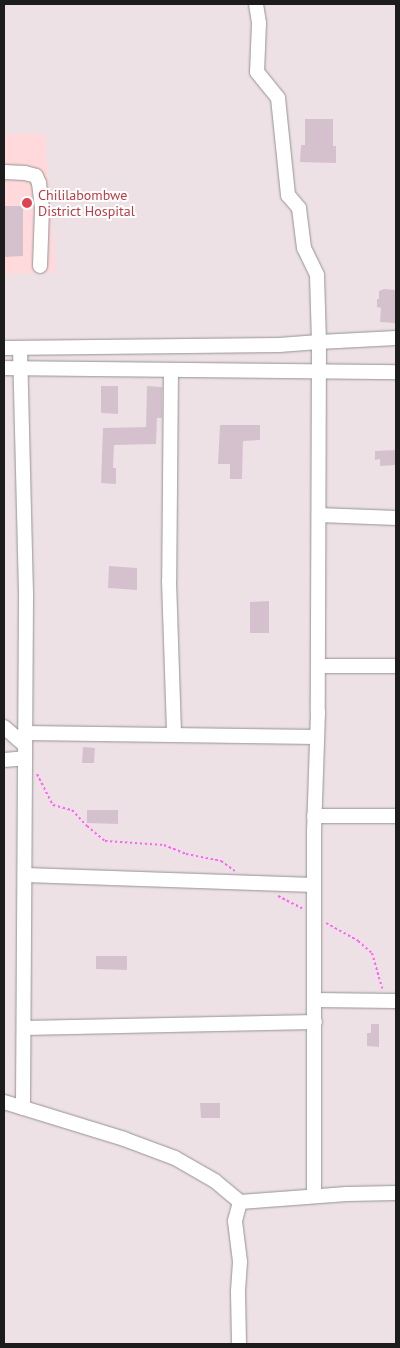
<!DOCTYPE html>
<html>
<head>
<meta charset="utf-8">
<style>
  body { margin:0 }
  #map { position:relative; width:400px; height:1348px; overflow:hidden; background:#eee1e6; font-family:"PT Sans",sans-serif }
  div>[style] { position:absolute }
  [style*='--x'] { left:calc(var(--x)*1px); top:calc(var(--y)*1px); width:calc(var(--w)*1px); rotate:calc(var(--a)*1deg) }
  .education>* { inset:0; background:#ffd9db }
  .building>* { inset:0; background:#d5c1cd }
  .path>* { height:2px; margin-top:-1px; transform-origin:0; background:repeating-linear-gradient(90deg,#ff61f9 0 2.5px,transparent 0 5px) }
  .roads { filter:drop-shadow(0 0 1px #939393) drop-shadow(0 0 1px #939393) }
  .minor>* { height:14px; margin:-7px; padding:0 7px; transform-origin:7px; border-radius:7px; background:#fff }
  .dots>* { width:14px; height:14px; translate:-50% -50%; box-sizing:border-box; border:2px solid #fff; border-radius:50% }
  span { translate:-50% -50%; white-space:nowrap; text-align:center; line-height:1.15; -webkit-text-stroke:4px #fff; paint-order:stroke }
  .health-label { font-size:14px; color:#be3a42 }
  .left { translate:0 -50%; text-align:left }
  .frame { position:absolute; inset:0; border:5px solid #1c1c1c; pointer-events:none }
</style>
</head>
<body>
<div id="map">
  <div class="education">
    <i style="clip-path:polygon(4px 134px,45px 134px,56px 273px,4px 274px)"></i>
  </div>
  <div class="building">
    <i style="clip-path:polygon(305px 119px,333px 119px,333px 146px,336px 146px,336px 163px,300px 162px,301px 145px,305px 145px)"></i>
    <i style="clip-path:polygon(4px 206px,23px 206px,23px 256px,4px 257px)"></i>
    <i style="clip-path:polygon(384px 289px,396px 290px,395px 323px,380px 322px,381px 308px,377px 307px,377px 299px,379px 299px,379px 291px)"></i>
    <i style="clip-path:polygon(101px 386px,118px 386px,118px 414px,101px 413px)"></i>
    <i style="clip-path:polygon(147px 386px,162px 387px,162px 418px,157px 418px,156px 444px,114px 445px,113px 468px,116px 468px,116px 484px,101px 483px,103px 428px,146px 427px)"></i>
    <i style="clip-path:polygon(220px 425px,260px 425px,260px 440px,243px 441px,242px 479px,230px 479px,230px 464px,218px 464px)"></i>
    <i style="clip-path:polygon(396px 450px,396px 465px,380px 466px,380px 459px,375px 460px,375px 451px)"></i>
    <i style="clip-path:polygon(109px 566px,137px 568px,137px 590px,108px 588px)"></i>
    <i style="clip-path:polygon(269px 601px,269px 633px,250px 633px,250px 602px)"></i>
    <i style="clip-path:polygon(83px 747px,95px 748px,94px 763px,82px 763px)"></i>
    <i style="clip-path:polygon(87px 810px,118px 810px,118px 824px,87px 823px)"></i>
    <i style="clip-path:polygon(96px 956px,127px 956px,127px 970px,96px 969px)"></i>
    <i style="clip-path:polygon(371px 1024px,379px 1024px,379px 1047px,367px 1046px,367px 1033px,371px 1033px)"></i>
    <i style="clip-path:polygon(200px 1103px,220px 1103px,220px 1118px,201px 1118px)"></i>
  </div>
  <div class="path">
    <i style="--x:37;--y:774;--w:35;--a:63"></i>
    <i style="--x:53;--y:805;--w:20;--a:15"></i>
    <i style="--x:72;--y:810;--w:22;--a:47"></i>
    <i style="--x:87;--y:826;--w:23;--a:40"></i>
    <i style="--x:105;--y:841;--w:59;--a:3.9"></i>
    <i style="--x:164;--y:845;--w:24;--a:22"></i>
    <i style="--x:186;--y:854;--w:36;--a:11"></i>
    <i style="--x:221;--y:861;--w:17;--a:36"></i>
    <i style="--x:278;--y:896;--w:27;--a:27"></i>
    <i style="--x:326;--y:923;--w:37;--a:29"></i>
    <i style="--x:358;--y:941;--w:18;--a:41"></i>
    <i style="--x:372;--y:953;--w:37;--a:74"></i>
  </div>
  <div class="roads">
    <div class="minor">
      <i style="--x:256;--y:4;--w:19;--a:81"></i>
      <i style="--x:259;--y:23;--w:49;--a:92.3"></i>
      <i style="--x:257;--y:72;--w:33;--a:51"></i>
      <i style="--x:278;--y:98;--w:98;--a:84.1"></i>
      <i style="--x:288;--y:195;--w:17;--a:50"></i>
      <i style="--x:299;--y:208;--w:40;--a:82.9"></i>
      <i style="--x:304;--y:248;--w:30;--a:64"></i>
      <i style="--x:317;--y:275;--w:67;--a:88.3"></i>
      <i style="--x:319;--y:342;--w:77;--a:-3"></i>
      <i style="--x:4;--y:172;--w:21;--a:3"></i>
      <i style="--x:25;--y:173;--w:11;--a:15"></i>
      <i style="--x:36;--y:176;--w:8;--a:67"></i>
      <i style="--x:39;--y:183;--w:26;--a:83"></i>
      <i style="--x:42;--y:209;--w:57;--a:92"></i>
      <i style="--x:4;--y:348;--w:275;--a:-0.6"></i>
      <i style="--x:279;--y:345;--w:40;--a:-4.3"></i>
      <i style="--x:319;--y:342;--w:370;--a:90.2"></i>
      <i style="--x:318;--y:712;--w:118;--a:91.9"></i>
      <i style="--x:314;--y:830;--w:366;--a:90"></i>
      <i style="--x:20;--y:348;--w:249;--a:88.6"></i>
      <i style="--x:26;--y:597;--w:511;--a:90.34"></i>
      <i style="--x:4;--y:368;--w:392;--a:0.6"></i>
      <i style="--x:171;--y:370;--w:211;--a:90.5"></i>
      <i style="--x:169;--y:581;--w:154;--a:88.1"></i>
      <i style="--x:319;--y:515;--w:77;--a:2.2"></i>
      <i style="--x:318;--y:666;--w:78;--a:0"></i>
      <i style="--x:4;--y:727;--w:28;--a:41"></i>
      <i style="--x:25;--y:733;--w:292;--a:0.8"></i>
      <i style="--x:4;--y:760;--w:21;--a:-5"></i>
      <i style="--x:314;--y:816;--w:82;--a:0"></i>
      <i style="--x:25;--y:875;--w:289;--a:2"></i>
      <i style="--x:315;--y:1000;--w:81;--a:0.7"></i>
      <i style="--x:24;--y:1028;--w:291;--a:-1.2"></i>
      <i style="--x:4;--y:1102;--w:126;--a:17.1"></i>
      <i style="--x:124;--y:1139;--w:54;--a:20.4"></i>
      <i style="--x:175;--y:1158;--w:46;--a:29.9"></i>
      <i style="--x:215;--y:1181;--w:33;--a:40"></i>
      <i style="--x:240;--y:1202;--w:20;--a:105"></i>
      <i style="--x:235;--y:1221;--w:41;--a:83"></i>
      <i style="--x:240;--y:1262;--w:30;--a:94"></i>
      <i style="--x:238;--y:1292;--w:52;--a:88.9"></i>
      <i style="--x:240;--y:1202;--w:107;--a:-4.3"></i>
      <i style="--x:347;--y:1194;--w:49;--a:-1.2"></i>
    </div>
  </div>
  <div class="dots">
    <i style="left:27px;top:203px;background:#e0444e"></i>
  </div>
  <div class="health-label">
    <span class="left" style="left:38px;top:203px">Chililabombwe<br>District Hospital</span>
  </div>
  <div class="frame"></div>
</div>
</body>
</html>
